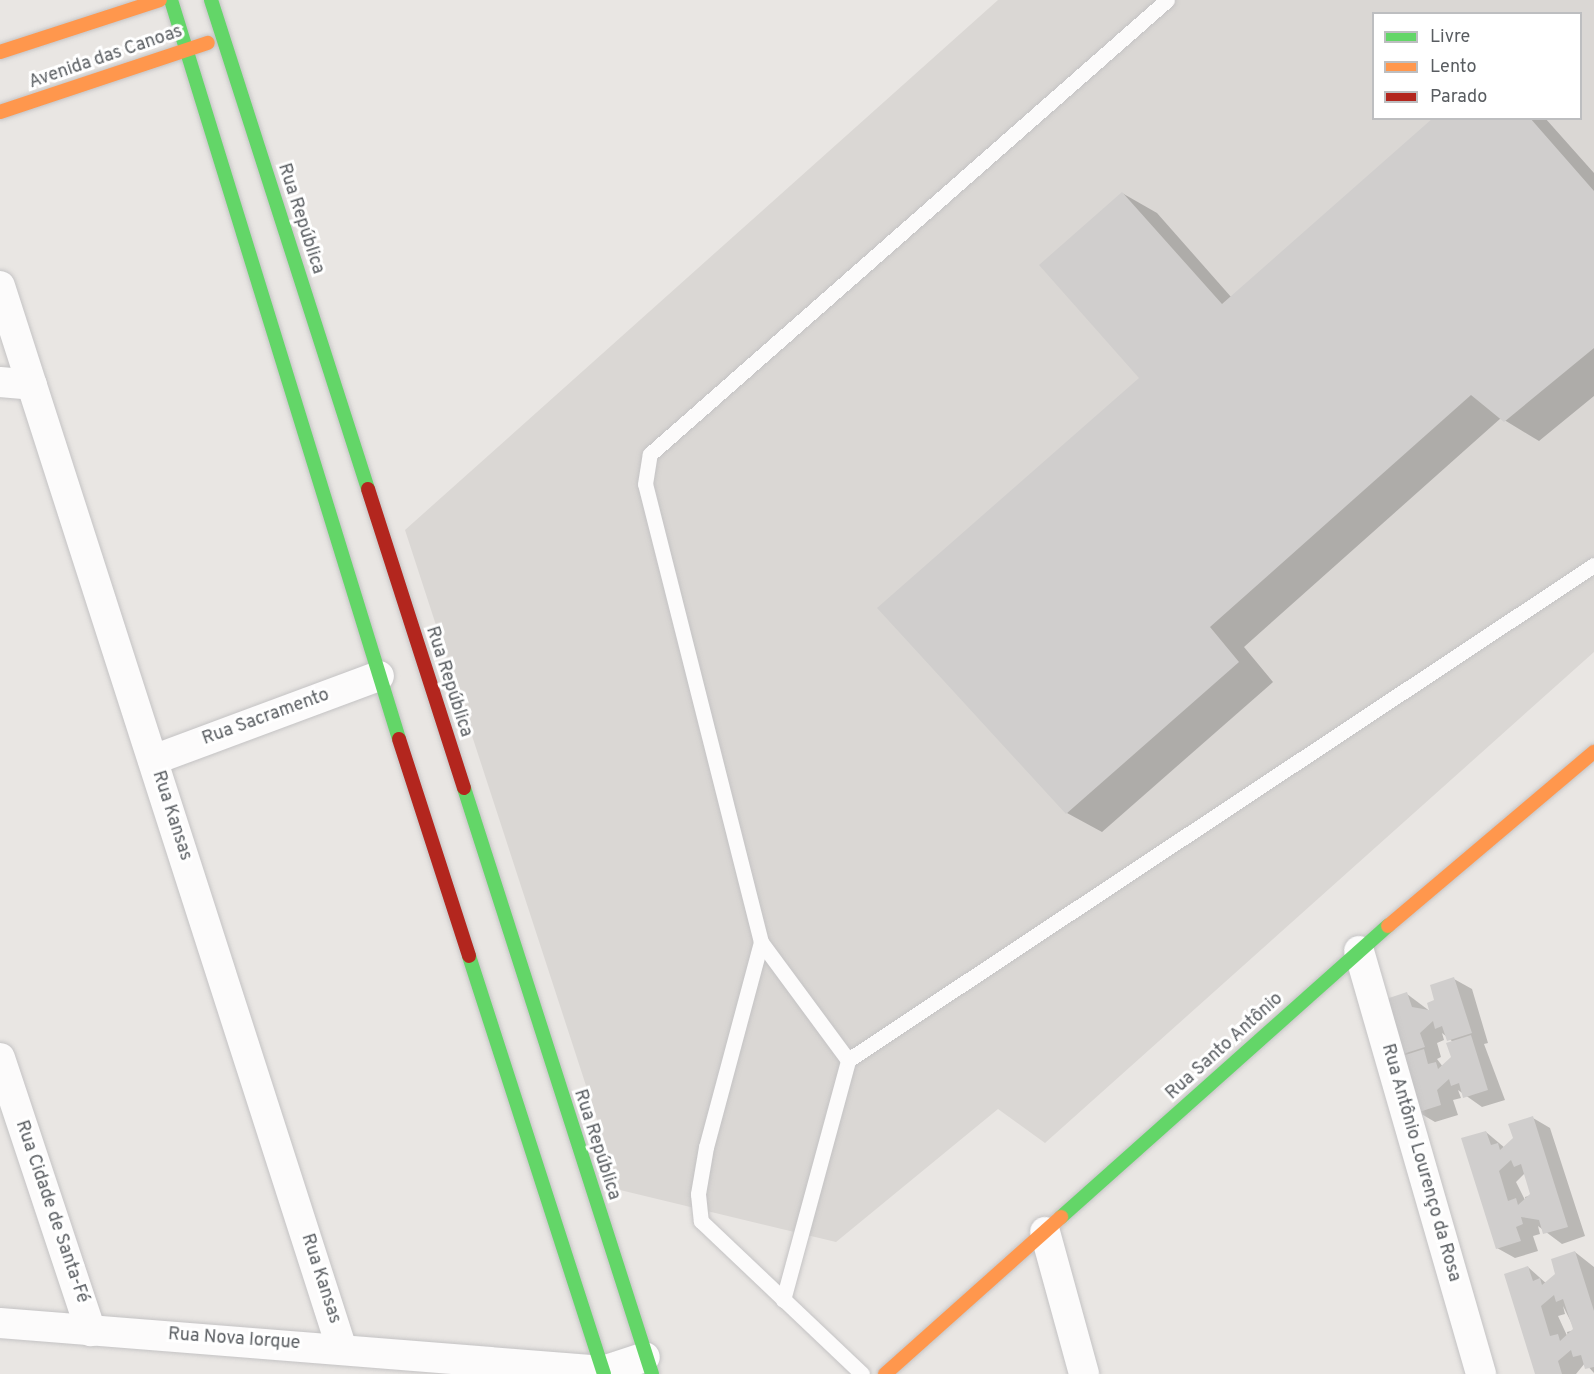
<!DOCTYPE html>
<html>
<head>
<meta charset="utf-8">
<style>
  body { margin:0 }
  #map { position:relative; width:1594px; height:1374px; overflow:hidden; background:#e9e6e3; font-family:Overpass,sans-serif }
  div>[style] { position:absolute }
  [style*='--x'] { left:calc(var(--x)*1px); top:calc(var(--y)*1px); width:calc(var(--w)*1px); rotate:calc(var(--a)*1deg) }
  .industrial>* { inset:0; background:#dad7d4 }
  .shadow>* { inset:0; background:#0003 }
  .building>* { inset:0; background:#d0cecd }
  .roads { filter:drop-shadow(0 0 2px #c4c3c4) drop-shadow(0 0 2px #c4c3c4) }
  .lane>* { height:15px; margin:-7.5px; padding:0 7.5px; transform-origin:7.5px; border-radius:7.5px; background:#fcfbfb }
  .street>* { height:30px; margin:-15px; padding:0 15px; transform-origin:15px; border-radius:15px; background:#fcfbfb }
  .fast>* { height:14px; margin:-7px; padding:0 7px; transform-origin:7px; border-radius:7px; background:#63d668 }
  .slow>* { height:14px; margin:-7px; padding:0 7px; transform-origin:7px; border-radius:7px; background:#ff974d }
  .jam>* { height:14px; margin:-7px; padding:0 7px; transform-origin:7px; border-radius:7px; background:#b3261e }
  span { translate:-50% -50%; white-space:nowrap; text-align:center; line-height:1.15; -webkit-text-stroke:6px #fff; paint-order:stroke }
  .street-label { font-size:18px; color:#595d61 }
  .legend { position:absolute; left:1372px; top:12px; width:210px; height:108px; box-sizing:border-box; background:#fff; border:2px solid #bdbec0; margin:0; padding:8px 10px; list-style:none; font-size:18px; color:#595d61 }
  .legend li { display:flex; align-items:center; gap:12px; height:30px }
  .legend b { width:30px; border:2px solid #bdbec0 }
</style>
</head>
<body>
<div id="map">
  <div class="industrial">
    <i style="clip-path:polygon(evenodd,998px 0,1594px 0,1594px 652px,1045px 1143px,998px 1109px,836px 1242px,620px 1190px,405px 530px,998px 0,1374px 14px,1580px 14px,1580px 118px,1374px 118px,1374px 14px)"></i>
  </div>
  <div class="shadow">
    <i style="clip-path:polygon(1435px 118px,1545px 118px,1594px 173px,1594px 396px,1539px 441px,1501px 418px,1244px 647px,1273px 682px,1102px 832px,1067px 813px,1141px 378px,1122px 193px,1157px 213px,1232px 298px)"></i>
    <i style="clip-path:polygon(evenodd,1454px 979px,1472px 989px,1488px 1043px,1484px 1044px,1505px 1100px,1482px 1107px,1458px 1090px,1461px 1098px,1453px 1100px,1458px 1115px,1435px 1122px,1418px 1112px,1401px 1054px,1407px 994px,1431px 1012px,1454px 979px,1442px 1033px,1453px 1042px,1453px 1058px,1443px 1067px,1437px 1059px,1441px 1057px,1437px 1043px,1444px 1040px,1442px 1033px)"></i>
    <i style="clip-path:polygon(evenodd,1533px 1118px,1550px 1128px,1585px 1236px,1562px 1244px,1538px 1226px,1540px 1234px,1533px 1236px,1538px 1251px,1515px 1258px,1497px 1248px,1486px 1132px,1505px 1148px,1533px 1118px,1525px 1173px,1532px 1195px,1525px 1197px,1527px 1204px,1516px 1182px,1525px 1173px)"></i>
    <i style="clip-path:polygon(evenodd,1575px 1252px,1594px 1267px,1594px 1373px,1585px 1363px,1576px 1374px,1537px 1374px,1528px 1267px,1548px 1285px,1575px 1252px,1563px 1306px,1575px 1330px,1567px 1332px,1569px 1340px,1558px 1316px,1565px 1314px,1563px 1306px)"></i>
  </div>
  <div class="building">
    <i style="clip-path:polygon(1433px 118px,1530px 118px,1594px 191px,1594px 348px,1504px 422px,1471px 395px,1210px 627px,1239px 662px,1066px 814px,877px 608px,1139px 378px,1039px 265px,1122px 192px,1222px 304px)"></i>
    <i style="clip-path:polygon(1454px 977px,1472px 1033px,1447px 1041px,1442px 1026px,1435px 1029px,1433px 1021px,1420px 1033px,1425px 1047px,1400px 1055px,1383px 1000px,1407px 992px,1412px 1007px,1429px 1010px,1427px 1003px,1434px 1000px,1430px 985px)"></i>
    <i style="clip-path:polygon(1471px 1035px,1488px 1090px,1463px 1098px,1459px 1083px,1451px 1086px,1449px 1079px,1437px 1090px,1441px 1105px,1416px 1113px,1399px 1057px,1424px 1049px,1428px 1064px,1436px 1062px,1438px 1069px,1451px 1057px,1446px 1043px)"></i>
    <i style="clip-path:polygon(evenodd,1533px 1116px,1568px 1227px,1543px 1234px,1539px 1220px,1521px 1217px,1523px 1224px,1516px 1227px,1521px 1241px,1496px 1249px,1461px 1138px,1486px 1131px,1491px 1145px,1498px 1143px,1500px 1150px,1513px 1138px,1508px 1124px,1533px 1116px,1511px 1160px,1514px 1167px,1521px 1164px,1530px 1194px,1518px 1205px,1516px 1198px,1508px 1201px,1499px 1171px,1511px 1160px)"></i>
    <i style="clip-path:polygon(evenodd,1575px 1251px,1594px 1311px,1594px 1367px,1585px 1369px,1581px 1355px,1573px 1357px,1571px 1350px,1558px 1361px,1562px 1374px,1535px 1374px,1504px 1274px,1528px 1266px,1533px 1281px,1540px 1278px,1542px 1285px,1555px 1274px,1551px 1259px,1575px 1251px,1554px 1295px,1556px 1302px,1563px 1299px,1573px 1329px,1560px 1341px,1558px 1334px,1550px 1336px,1541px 1306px,1554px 1295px)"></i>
  </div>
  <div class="roads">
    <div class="lane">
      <i style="--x:761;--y:942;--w:212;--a:105"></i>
      <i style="--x:706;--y:1147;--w:48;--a:99.7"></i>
      <i style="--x:698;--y:1194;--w:27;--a:84"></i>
      <i style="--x:701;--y:1221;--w:222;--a:43.5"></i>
      <i style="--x:848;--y:1060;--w:147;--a:-126.4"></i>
      <i style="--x:761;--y:942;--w:472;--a:-104.2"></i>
      <i style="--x:645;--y:484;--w:30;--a:-81"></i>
      <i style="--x:650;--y:454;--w:688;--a:-41.29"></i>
      <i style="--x:783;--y:1300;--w:249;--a:-74.8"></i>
      <i style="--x:848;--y:1060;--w:895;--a:-33.57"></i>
    </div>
    <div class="street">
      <i style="--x:0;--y:286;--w:1113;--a:72.17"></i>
      <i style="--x:0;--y:382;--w:32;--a:5"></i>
      <i style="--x:153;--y:760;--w:241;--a:-20.4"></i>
      <i style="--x:1359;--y:951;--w:440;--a:73.9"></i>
      <i style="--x:0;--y:1058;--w:288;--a:71.6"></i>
      <i style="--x:1045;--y:1232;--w:147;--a:74.6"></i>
      <i style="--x:0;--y:1323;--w:605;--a:4.55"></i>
      <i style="--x:603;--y:1371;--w:44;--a:-18.4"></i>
    </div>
    <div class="fast">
      <i style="--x:171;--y:0;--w:773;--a:72.85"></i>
      <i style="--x:211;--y:0;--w:514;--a:72.2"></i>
      <i style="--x:464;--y:788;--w:615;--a:72.21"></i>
      <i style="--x:469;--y:956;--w:439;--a:72.1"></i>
      <i style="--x:1061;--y:1217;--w:438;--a:-41.7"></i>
    </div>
    <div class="slow">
      <i style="--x:0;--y:52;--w:168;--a:-18"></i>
      <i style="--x:0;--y:112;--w:219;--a:-18.4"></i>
      <i style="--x:1388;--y:926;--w:270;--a:-40.2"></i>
      <i style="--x:885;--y:1374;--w:236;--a:-41.7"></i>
    </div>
    <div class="jam">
      <i style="--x:368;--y:489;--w:314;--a:72.2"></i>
      <i style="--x:399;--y:739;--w:228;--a:72.1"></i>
    </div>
  </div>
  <div class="street-label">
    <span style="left:106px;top:58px;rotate:-19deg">Avenida das Canoas</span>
    <span style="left:300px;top:219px;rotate:72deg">Rua República</span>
    <span style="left:448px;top:682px;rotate:72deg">Rua República</span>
    <span style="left:266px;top:718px;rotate:-20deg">Rua Sacramento</span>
    <span style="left:171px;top:816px;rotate:72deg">Rua Kansas</span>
    <span style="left:1225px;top:1047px;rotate:-42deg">Rua Santo Antônio</span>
    <span style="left:596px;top:1145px;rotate:72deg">Rua República</span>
    <span style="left:1420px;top:1163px;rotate:74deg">Rua Antônio Lourenço da Rosa</span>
    <span style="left:51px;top:1212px;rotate:71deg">Rua Cidade de Santa-Fé</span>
    <span style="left:320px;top:1279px;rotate:72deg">Rua Kansas</span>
    <span style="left:234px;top:1340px;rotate:4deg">Rua Nova Iorque</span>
  </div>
  <ul class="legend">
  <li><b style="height:8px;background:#63d668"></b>Livre</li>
  <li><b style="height:8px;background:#ff974d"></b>Lento</li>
  <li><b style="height:8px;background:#b3261e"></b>Parado</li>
  </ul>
</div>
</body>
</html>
